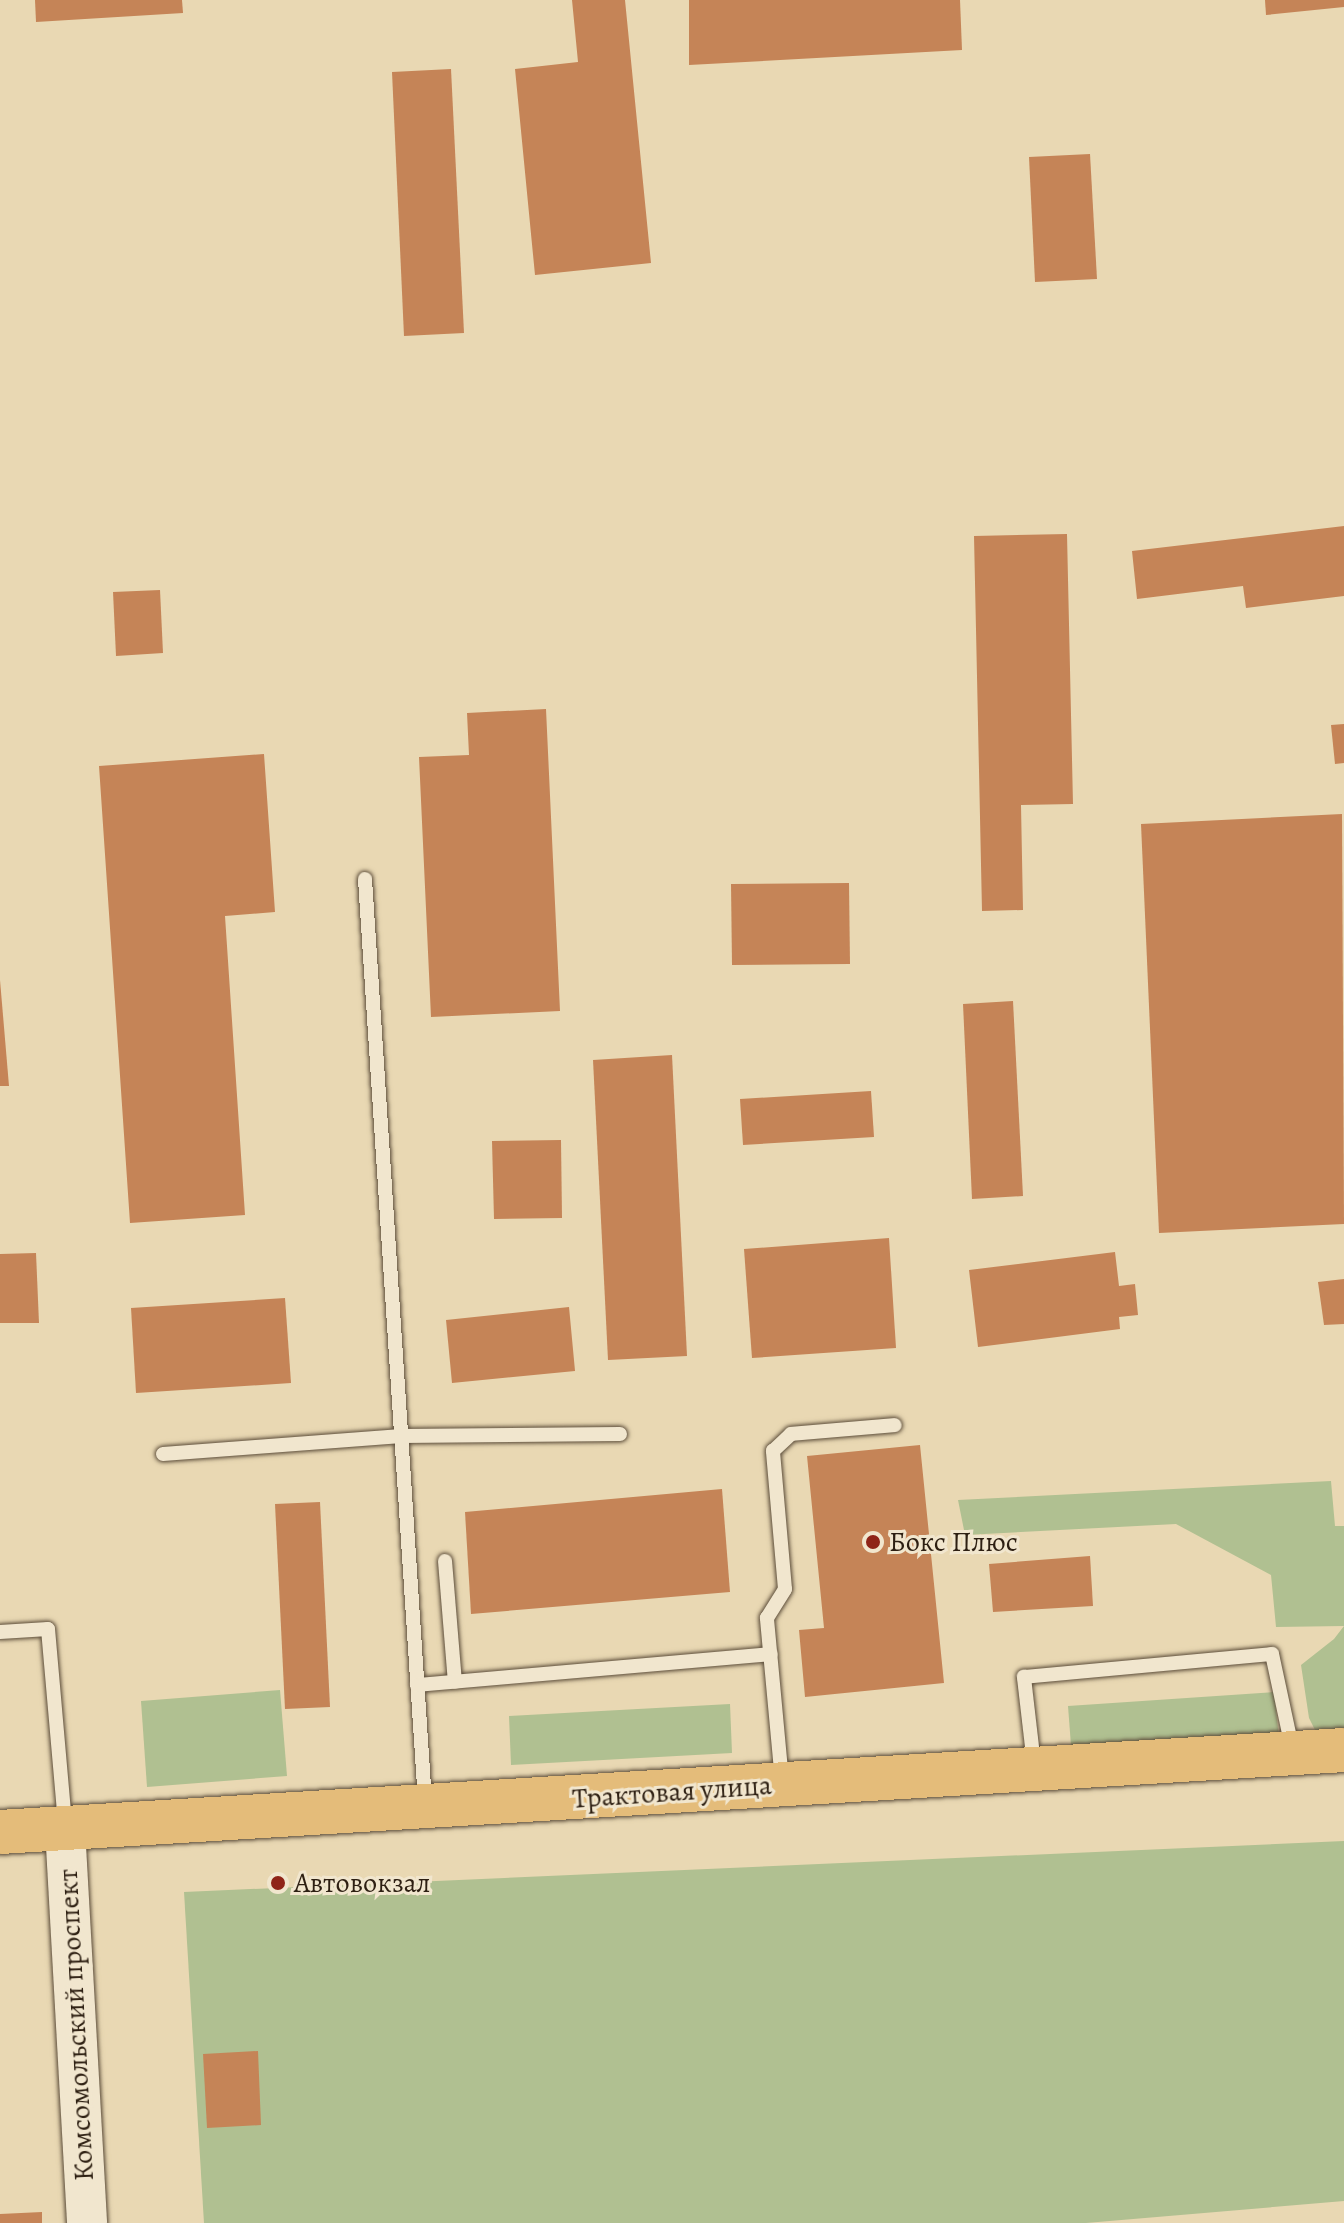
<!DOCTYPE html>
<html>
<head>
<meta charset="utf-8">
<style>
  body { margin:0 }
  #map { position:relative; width:1344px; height:2223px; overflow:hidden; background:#e9d8b3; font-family:Alegreya,serif }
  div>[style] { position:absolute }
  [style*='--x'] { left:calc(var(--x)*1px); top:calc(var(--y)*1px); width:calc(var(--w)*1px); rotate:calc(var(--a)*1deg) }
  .green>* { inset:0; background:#b0c091 }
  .building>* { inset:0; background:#c58457 }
  .roads { filter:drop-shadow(0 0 2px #5c4d3a) drop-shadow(0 0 2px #5c4d3a) }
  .lane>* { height:14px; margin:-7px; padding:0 7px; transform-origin:7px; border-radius:7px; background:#f1e6ce }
  .secondary>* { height:40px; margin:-20px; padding:0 20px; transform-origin:20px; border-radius:20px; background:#f1e6ce }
  .primary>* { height:44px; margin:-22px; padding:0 22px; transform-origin:22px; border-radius:22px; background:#e4bc7a }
  .dots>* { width:22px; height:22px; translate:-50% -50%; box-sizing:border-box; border:4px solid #f1e6ce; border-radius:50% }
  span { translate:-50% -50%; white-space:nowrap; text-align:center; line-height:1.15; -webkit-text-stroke:6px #f1e6ce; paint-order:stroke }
  .poi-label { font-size:28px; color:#2d1f12 }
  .left { translate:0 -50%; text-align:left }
  .street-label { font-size:28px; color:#2d1f12 }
</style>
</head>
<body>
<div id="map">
  <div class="green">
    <i style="clip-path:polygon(1331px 1481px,1335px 1526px,1344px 1526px,1344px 1626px,1276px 1627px,1271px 1575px,1176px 1524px,965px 1535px,958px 1500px)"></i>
    <i style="clip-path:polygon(1344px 1626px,1344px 1762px,1331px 1762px,1309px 1718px,1301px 1665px,1334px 1639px)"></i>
    <i style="clip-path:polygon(280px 1690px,287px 1776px,147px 1787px,141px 1701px)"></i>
    <i style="clip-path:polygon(1274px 1692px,1281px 1757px,1073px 1772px,1068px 1706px)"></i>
    <i style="clip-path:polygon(730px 1704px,732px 1753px,511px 1765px,509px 1716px)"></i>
    <i style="clip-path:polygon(1344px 1841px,1344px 2201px,1086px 2223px,204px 2223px,184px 1892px)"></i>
  </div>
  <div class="building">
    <i style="clip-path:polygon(35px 0,182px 0,183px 13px,36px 22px)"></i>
    <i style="clip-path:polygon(572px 0,625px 0,651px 263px,535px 275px,515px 69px,578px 62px)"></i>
    <i style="clip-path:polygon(689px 0,960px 0,962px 50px,689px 65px)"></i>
    <i style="clip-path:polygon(1265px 0,1344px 0,1344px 7px,1266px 15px)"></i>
    <i style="clip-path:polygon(451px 69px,464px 333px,404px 336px,392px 72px)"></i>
    <i style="clip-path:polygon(1090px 154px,1097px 279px,1035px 282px,1029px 157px)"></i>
    <i style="clip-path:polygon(1344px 526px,1344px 596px,1246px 608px,1243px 586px,1137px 599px,1132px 551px)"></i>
    <i style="clip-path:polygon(1067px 534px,1073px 804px,1021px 805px,1023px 910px,982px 911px,974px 536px)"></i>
    <i style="clip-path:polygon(160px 590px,163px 653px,116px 656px,113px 592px)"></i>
    <i style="clip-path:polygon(546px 709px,560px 1011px,431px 1017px,419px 757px,469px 755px,467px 713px)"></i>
    <i style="clip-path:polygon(1344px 724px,1344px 763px,1335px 764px,1331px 725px)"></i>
    <i style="clip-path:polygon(264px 754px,275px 912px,225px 916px,245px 1215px,130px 1223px,99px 766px)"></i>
    <i style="clip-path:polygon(1342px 814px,1344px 1224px,1159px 1233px,1141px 824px)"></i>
    <i style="clip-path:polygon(849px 883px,850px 964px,732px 965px,731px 884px)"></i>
    <i style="clip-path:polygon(0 980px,9px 1086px,0 1086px)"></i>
    <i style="clip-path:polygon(1013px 1001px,1023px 1196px,972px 1199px,963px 1004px)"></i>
    <i style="clip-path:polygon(672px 1055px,687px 1356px,608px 1360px,593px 1060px)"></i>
    <i style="clip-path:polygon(871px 1091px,874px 1137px,743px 1145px,740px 1099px)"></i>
    <i style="clip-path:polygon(561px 1140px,562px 1218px,494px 1219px,492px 1141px)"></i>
    <i style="clip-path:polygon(889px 1238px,896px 1348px,752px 1358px,744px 1249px)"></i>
    <i style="clip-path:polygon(1115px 1252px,1119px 1286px,1135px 1284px,1138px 1315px,1119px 1317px,1120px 1329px,978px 1347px,969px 1270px)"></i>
    <i style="clip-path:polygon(36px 1253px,39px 1323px,0 1323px,0 1254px)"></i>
    <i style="clip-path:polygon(1344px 1279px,1344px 1324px,1324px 1325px,1318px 1282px)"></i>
    <i style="clip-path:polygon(285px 1298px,291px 1383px,136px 1393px,131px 1308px)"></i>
    <i style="clip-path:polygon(569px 1307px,575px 1371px,452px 1383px,446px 1320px)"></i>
    <i style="clip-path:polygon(920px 1445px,944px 1683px,805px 1697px,799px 1630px,824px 1628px,807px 1456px)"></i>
    <i style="clip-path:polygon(722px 1489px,730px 1592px,471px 1614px,465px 1512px)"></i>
    <i style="clip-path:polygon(320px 1502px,330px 1707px,285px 1709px,275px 1504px)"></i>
    <i style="clip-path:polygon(1090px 1556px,1093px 1606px,993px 1612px,989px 1564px)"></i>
    <i style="clip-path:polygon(258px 2051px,261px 2125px,207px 2128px,203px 2054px)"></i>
    <i style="clip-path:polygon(42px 2212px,42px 2223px,0 2223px,0 2214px)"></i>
  </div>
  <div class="roads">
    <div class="lane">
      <i style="--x:365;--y:879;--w:926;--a:86.28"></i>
      <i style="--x:163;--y:1454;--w:239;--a:-4.3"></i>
      <i style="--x:401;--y:1436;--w:219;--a:-0.5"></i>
      <i style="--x:445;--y:1561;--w:121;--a:85.3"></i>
      <i style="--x:0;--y:1632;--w:48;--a:-3.6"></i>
      <i style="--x:48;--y:1629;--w:196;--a:85"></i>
      <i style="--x:417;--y:1685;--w:355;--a:-5"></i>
      <i style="--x:1034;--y:1764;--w:88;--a:-96.6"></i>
      <i style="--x:1024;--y:1677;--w:249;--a:-5.3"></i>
      <i style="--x:1272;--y:1654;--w:95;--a:77.9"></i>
      <i style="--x:782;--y:1781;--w:164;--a:-95.3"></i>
      <i style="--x:767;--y:1618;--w:34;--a:-58"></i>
      <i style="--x:785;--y:1589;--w:139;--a:-95"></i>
      <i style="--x:773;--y:1451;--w:25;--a:-43"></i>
      <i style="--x:791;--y:1434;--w:104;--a:-4.9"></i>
    </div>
    <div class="secondary">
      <i style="--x:65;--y:1828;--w:396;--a:86.8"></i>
    </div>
    <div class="primary">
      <i style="--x:0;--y:1832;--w:1346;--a:-3.49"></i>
    </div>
  </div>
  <div class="dots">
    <i style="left:873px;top:1542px;background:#8f2418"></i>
    <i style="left:278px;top:1883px;background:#8f2418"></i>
  </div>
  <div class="poi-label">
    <span class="left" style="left:889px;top:1542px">Бокс Плюс</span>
    <span class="left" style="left:294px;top:1883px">Автовокзал</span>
  </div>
  <div class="street-label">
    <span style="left:672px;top:1792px;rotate:-4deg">Трактовая улица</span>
    <span style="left:76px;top:2025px;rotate:-93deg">Комсомольский проспект</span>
  </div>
</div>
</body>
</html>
